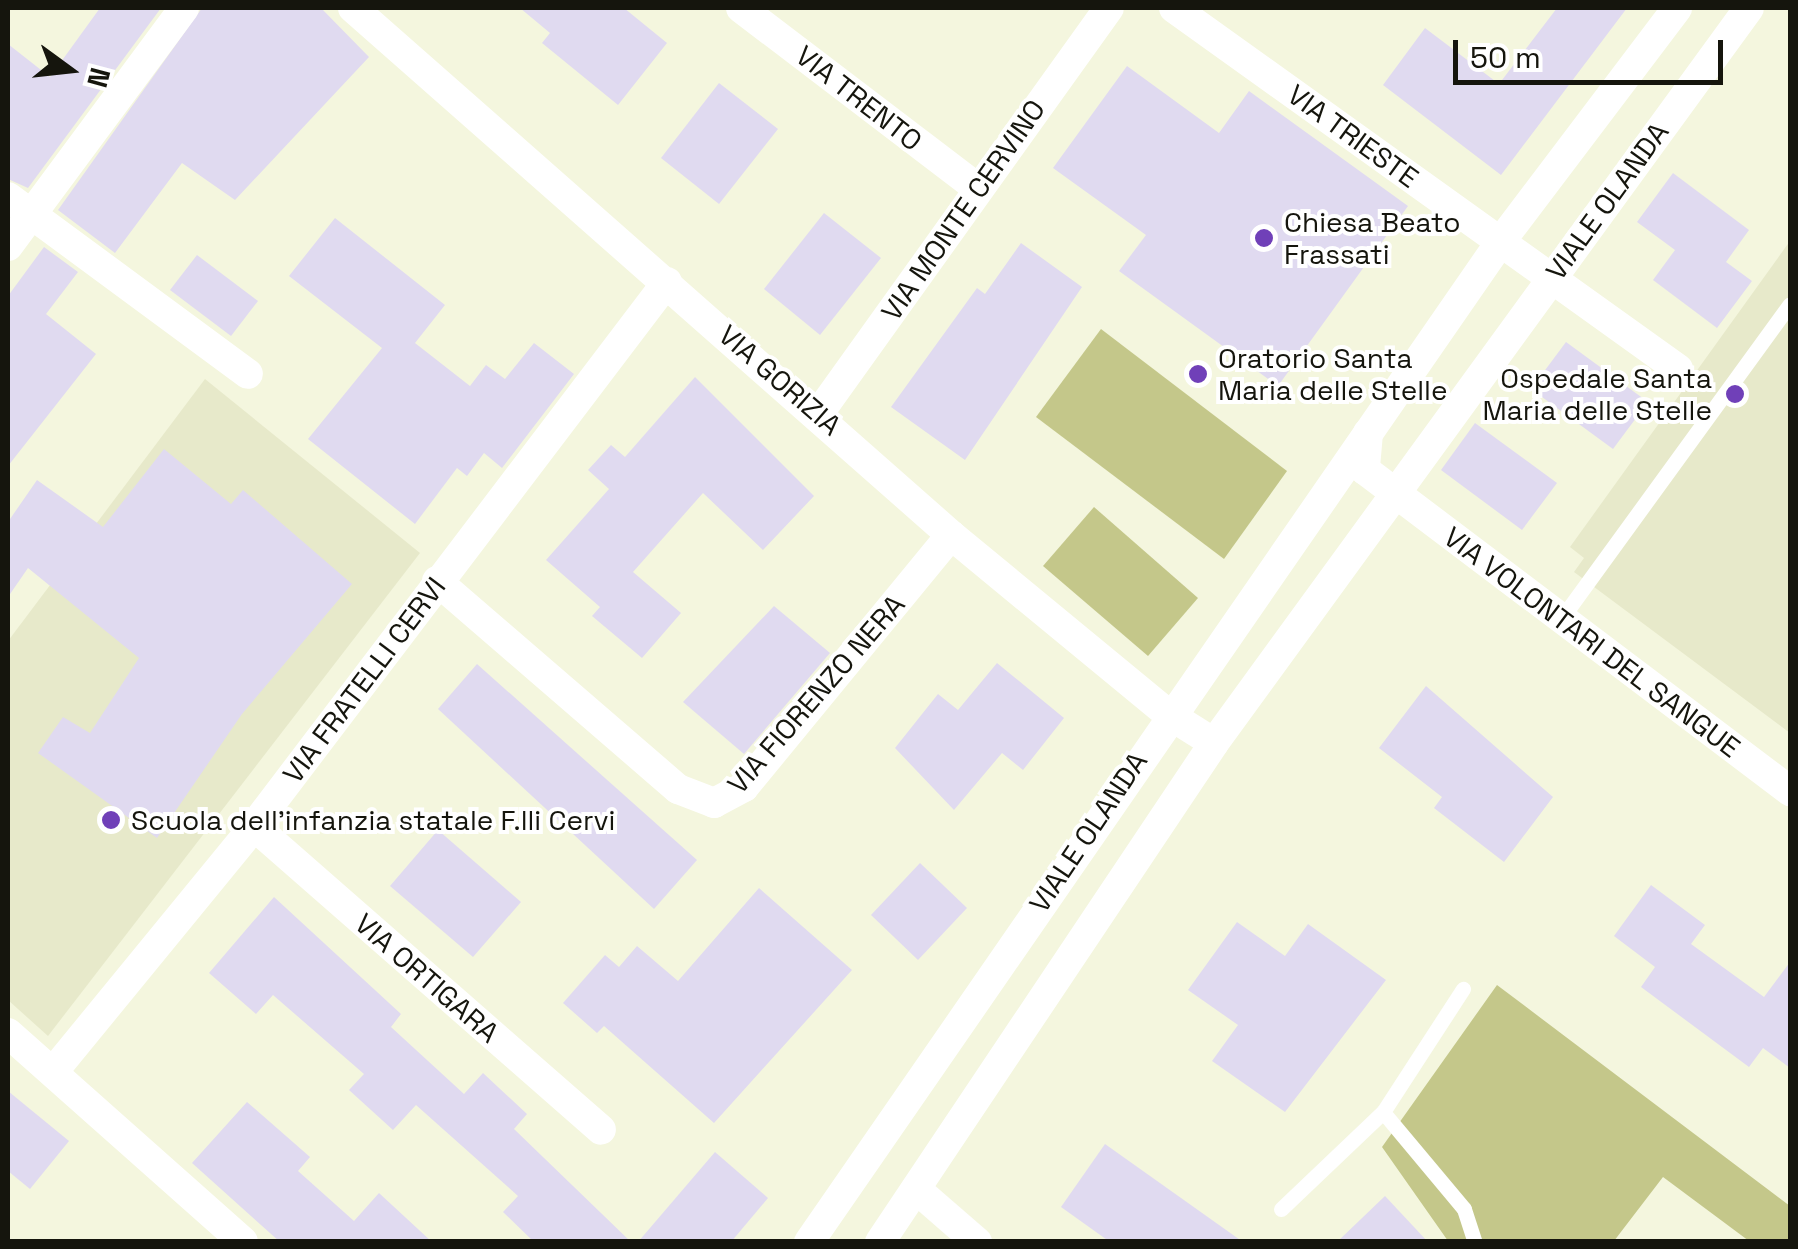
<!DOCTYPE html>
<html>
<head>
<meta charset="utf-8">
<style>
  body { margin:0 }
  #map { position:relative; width:1798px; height:1249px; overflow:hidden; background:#f4f6de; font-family:"Space Grotesk",sans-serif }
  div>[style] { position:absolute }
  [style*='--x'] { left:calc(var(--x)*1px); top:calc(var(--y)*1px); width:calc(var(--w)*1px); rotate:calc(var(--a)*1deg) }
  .built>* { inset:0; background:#e7e9ca }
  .green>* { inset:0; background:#c4c78a }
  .building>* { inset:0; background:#e0daf0 }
  .service>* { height:15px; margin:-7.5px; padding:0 7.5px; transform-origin:7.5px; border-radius:7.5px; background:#fff }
  .minor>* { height:30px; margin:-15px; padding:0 15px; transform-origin:15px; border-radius:15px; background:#fff }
  .dots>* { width:28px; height:28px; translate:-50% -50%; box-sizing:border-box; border:5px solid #fff; border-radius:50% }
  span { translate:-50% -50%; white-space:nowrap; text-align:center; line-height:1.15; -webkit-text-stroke:8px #fff; paint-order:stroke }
  .street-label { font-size:28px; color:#15150d }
  .poi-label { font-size:28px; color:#15150d }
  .left { translate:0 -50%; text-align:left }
  .right { translate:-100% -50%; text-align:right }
  .frame { position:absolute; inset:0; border:10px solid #15150d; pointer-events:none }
  .north { position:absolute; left:20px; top:20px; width:100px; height:100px; -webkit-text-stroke:8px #fff; paint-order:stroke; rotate:105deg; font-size:28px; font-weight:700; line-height:40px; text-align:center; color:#15150d }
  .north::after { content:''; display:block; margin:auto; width:35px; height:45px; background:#15150d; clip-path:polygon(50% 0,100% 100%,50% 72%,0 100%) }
  .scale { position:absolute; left:1453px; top:40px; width:270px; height:45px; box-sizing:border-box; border:5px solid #15150d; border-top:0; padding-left:12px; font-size:30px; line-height:35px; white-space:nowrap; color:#15150d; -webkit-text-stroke:8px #fff; paint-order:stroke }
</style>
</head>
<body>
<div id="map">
  <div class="built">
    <i style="clip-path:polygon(1790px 241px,1790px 733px,1574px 572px,1584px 558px,1570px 547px)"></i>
    <i style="clip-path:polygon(205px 379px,420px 553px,48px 1036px,8px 1000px,8px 641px)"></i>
  </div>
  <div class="green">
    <i style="clip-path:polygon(1101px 329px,1287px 471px,1224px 559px,1036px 417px)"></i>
    <i style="clip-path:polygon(1094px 507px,1198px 598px,1148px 656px,1043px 566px)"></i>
    <i style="clip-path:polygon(1497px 985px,1790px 1206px,1790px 1241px,1749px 1241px,1663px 1177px,1614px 1241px,1448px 1241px,1382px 1147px)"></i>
  </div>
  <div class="building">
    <i style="clip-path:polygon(100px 8px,161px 8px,28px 188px,8px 179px,8px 44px,50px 77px)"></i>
    <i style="clip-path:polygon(202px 8px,321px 8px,369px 57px,235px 200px,182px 163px,115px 253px,58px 210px)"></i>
    <i style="clip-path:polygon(520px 8px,624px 8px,667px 43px,618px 105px,542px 43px,550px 33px)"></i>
    <i style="clip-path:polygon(1557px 8px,1627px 8px,1501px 175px,1383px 85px,1425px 28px,1499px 84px)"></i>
    <i style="clip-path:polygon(1127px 66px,1219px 133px,1249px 91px,1408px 206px,1278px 386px,1119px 271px,1146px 235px,1053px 168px)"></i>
    <i style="clip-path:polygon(719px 83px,778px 129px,719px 204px,661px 158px)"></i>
    <i style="clip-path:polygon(1673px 173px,1749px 230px,1726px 262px,1752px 281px,1717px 328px,1653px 280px,1675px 250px,1637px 222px)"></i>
    <i style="clip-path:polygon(824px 213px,881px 258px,820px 335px,764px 289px)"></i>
    <i style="clip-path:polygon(335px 218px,445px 305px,415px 343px,470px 386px,486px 365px,505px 379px,534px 343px,574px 374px,502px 468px,484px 453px,467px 476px,457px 468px,415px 524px,308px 439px,382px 348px,289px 276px)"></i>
    <i style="clip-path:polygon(1021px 243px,1082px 287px,965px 460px,891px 407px,977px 288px,985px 294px)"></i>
    <i style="clip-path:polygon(44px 247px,78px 272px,46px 314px,96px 354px,8px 466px,8px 296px)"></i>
    <i style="clip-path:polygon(197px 255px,258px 301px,231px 336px,170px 290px)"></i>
    <i style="clip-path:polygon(1566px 342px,1648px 402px,1613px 449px,1531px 389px)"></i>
    <i style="clip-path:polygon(695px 377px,814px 496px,763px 550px,703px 493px,633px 572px,681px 613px,642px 658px,592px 616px,600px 607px,546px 560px,609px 489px,588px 470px,611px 445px,625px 457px)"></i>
    <i style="clip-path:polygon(1475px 423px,1557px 483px,1522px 530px,1441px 470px)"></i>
    <i style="clip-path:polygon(164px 449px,231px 504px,243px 490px,352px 584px,242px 714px,157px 838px,38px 753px,63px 717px,90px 733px,139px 658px,28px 568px,8px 597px,8px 522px,37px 480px,103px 527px)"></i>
    <i style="clip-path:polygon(774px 606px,830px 653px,744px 754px,683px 702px)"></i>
    <i style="clip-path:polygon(997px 663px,1064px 718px,1023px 770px,1002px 753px,954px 810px,895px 748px,938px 694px,958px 710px)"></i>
    <i style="clip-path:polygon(477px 664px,697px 860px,654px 909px,438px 709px)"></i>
    <i style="clip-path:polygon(1426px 686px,1553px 797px,1504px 862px,1434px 808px,1442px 797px,1379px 748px)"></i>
    <i style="clip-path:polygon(438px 830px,521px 902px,473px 957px,390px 886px)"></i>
    <i style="clip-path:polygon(920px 863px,967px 908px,918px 960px,871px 915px)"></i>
    <i style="clip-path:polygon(1651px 885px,1705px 925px,1691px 944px,1764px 997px,1790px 962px,1790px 1068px,1763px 1048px,1749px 1067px,1641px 987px,1655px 967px,1614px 936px)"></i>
    <i style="clip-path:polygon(759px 888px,852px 970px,714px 1123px,604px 1026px,597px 1033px,563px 1003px,605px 955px,619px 967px,637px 946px,678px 981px)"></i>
    <i style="clip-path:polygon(274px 897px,401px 1014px,391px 1027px,464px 1094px,483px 1073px,527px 1114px,514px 1129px,631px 1242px,534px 1242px,503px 1212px,518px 1196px,416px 1105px,393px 1130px,349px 1090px,364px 1074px,273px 995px,256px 1014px,209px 973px)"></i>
    <i style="clip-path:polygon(1237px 922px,1285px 956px,1308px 924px,1386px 980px,1285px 1112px,1212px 1061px,1238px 1025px,1188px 990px)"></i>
    <i style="clip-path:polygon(8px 1091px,69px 1141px,30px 1189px,8px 1171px)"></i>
    <i style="clip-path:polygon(247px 1102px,310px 1157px,298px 1171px,354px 1221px,379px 1193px,432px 1242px,280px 1242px,192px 1163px)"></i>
    <i style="clip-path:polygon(1105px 1144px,1243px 1242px,1110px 1242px,1061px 1207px)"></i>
    <i style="clip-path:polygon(715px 1152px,768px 1198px,731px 1242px,638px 1242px)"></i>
    <i style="clip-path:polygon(1385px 1196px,1428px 1242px,1337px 1242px)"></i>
  </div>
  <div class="service">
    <i style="--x:1561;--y:619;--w:389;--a:-54"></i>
    <i style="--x:1383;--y:1112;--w:126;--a:50.1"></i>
    <i style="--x:1464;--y:1209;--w:35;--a:72"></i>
    <i style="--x:1281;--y:1209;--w:141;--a:-43.6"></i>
    <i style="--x:1383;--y:1112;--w:147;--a:-57"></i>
  </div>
  <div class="minor">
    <i style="--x:353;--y:8;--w:797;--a:41.39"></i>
    <i style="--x:951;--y:535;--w:281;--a:39.5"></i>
    <i style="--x:1168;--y:714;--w:54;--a:32.2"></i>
    <i style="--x:741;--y:8;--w:297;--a:37.3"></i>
    <i style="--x:1174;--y:8;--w:620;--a:35.61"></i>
    <i style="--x:8;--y:197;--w:298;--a:36.4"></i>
    <i style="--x:8;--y:246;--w:296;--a:-53.5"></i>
    <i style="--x:819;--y:413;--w:498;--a:-54.4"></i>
    <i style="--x:1368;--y:433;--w:37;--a:95"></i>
    <i style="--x:1365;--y:470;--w:533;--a:37.06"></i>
    <i style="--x:437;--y:581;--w:318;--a:40.8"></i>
    <i style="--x:678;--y:789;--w:39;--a:21"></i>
    <i style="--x:714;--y:803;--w:34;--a:-28"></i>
    <i style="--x:744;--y:787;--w:326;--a:-50.6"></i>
    <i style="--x:254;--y:826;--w:461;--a:41.2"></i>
    <i style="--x:8;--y:1033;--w:314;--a:41.6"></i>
    <i style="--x:53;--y:1072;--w:318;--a:-50.7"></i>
    <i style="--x:254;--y:826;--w:683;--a:-52.79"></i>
    <i style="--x:916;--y:1189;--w:81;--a:41"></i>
    <i style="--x:809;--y:1242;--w:1217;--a:-55.34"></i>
    <i style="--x:1501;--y:241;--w:292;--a:-52.9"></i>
    <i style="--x:880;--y:1242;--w:600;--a:-56.2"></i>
    <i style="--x:1214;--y:743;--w:909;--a:-53.95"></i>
  </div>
  <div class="dots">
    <i style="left:1264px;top:238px;background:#7040b8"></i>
    <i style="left:1198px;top:374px;background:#7040b8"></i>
    <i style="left:1735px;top:394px;background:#7040b8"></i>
    <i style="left:111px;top:820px;background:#7040b8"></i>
  </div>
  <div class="street-label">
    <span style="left:859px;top:98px;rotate:38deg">VIA TRENTO</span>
    <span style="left:1353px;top:136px;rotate:36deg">VIA TRIESTE</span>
    <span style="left:1607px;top:201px;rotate:-54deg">VIALE OLANDA</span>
    <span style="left:963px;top:210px;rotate:-55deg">VIA MONTE CERVINO</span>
    <span style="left:780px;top:380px;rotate:41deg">VIA GORIZIA</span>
    <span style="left:1592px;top:642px;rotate:37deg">VIA VOLONTARI DEL SANGUE</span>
    <span style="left:364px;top:680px;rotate:-53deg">VIA FRATELLI CERVI</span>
    <span style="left:816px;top:694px;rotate:-49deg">VIA FIORENZO NERA</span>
    <span style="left:1088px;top:832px;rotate:-56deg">VIALE OLANDA</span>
    <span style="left:427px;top:978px;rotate:41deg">VIA ORTIGARA</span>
  </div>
  <div class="poi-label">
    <span class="left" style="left:1284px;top:238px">Chiesa Beato<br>Frassati</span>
    <span class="left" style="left:1218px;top:374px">Oratorio Santa<br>Maria delle Stelle</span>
    <span class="right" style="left:1712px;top:394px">Ospedale Santa<br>Maria delle Stelle</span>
    <span class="left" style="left:131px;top:820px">Scuola dell’infanzia statale F.lli Cervi</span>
  </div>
  <div class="frame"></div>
  <div class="north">N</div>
  <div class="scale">50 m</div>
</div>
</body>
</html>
